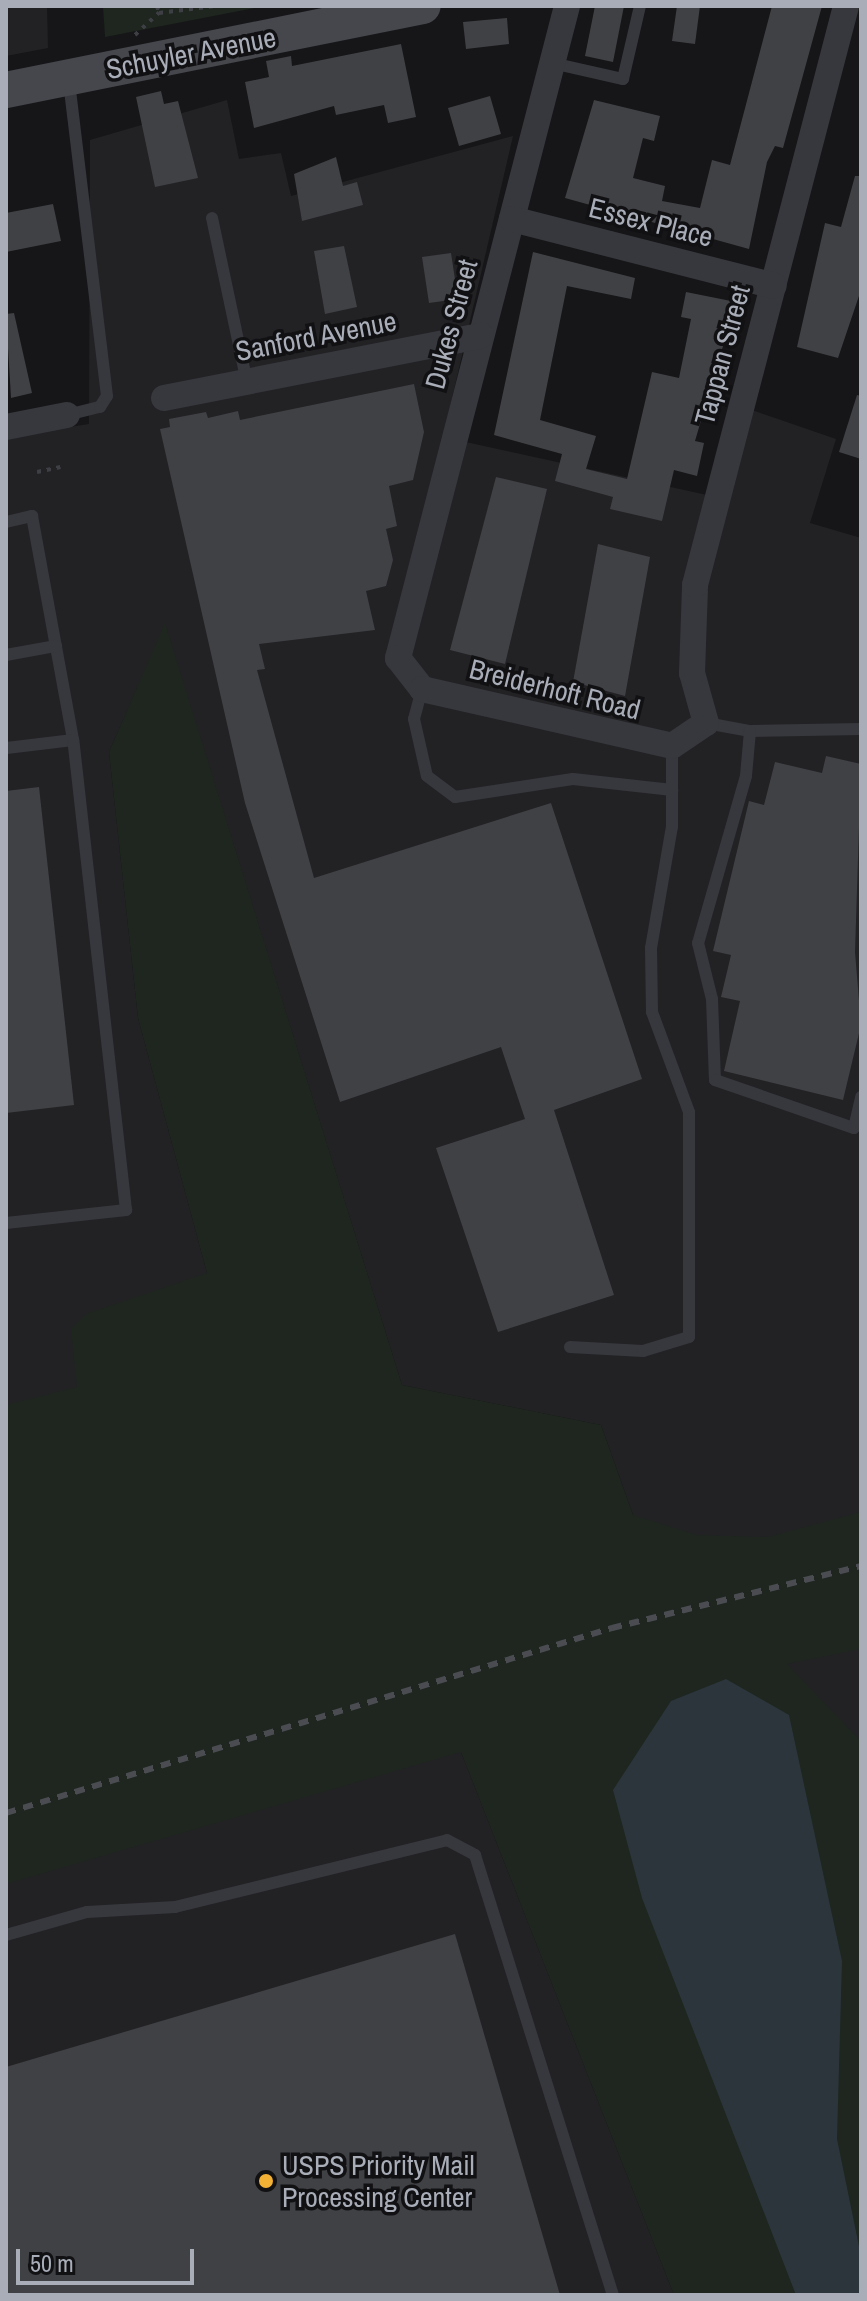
<!DOCTYPE html>
<html>
<head>
<meta charset="utf-8">
<style>
  body { margin:0 }
  #map { position:relative; width:867px; height:2301px; overflow:hidden; background:#161618; font-family:"Archivo Narrow",sans-serif }
  div>[style] { position:absolute }
  [style*='--x'] { left:calc(var(--x)*1px); top:calc(var(--y)*1px); width:calc(var(--w)*1px); rotate:calc(var(--a)*1deg) }
  .built>* { inset:0; background:#222225 }
  .green>* { inset:0; background:#1e261f }
  .water>* { inset:0; background:#2c353c }
  .building>* { inset:0; background:#404145 }
  .path>* { height:4px; margin-top:-2px; transform-origin:0; background:repeating-linear-gradient(90deg,#3d3f44 0 4px,transparent 0 10px) }
  .lane>* { height:12px; margin:-6px; padding:0 6px; transform-origin:6px; border-radius:6px; background:#37383d }
  .street>* { height:26px; margin:-13px; padding:0 13px; transform-origin:13px; border-radius:13px; background:#37383d }
  .secondary>* { height:36px; margin:-18px; padding:0 18px; transform-origin:18px; border-radius:18px; background:#45474d }
  .rail>* { height:6px; margin-top:-3px; transform-origin:0; background:repeating-linear-gradient(90deg,#4a4c52 0 10px,transparent 0 18px) }
  .dots>* { width:22px; height:22px; translate:-50% -50%; box-sizing:border-box; border:4px solid #111113; border-radius:50% }
  span { translate:-50% -50%; white-space:nowrap; text-align:center; line-height:1.15; -webkit-text-stroke:7px #111113; paint-order:stroke }
  .street-label { font-size:28px; color:#a8adb8 }
  .poi-label { font-size:28px; color:#a8adb8 }
  .left { translate:0 -50%; text-align:left }
  .frame { position:absolute; inset:0; border:8px solid #a8adb8; pointer-events:none }
  .scale { position:absolute; left:16px; top:2249px; width:178px; height:36px; box-sizing:border-box; border:4px solid #a8adb8; border-top:0; padding-left:10px; font-size:24px; line-height:28px; white-space:nowrap; color:#a8adb8; -webkit-text-stroke:6px #111113; paint-order:stroke }
</style>
</head>
<body>
<div id="map">
  <div class="built">
    <i style="clip-path:polygon(6px 6px,47px 6px,48px 48px,6px 56px)"></i>
    <i style="clip-path:polygon(227px 100px,239px 159px,281px 153px,291px 196px,513px 136px,443px 437px,716px 497px,743px 407px,836px 439px,810px 523px,861px 538px,861px 1741px,794px 1692px,647px 1554px,601px 1425px,402px 1385px,165px 625px,109px 752px,138px 1018px,207px 1273px,461px 1752px,674px 2295px,6px 2295px,6px 437px,89px 424px,90px 140px)"></i>
  </div>
  <div class="green">
    <i style="clip-path:polygon(103px 6px,265px 6px,105px 37px)"></i>
    <i style="clip-path:polygon(165px 623px,402px 1385px,601px 1425px,633px 1515px,697px 1535px,768px 1537px,861px 1512px,861px 1649px,787px 1664px,861px 1741px,861px 2295px,674px 2295px,461px 1752px,6px 1884px,6px 1405px,77px 1387px,71px 1329px,86px 1314px,207px 1273px,138px 1018px,109px 752px)"></i>
  </div>
  <div class="water">
    <i style="clip-path:polygon(726px 1679px,789px 1715px,842px 1961px,837px 2139px,861px 2256px,861px 2295px,796px 2295px,642px 1898px,613px 1790px,671px 1701px)"></i>
  </div>
  <div class="building">
    <i style="clip-path:polygon(595px 6px,624px 6px,613px 62px,585px 56px)"></i>
    <i style="clip-path:polygon(677px 6px,700px 6px,695px 44px,672px 41px)"></i>
    <i style="clip-path:polygon(772px 6px,822px 6px,783px 148px,775px 146px,767px 162px,749px 249px,565px 198px,594px 100px,660px 116px,654px 141px,643px 138px,633px 178px,665px 186px,662px 201px,700px 208px,712px 160px,730px 165px)"></i>
    <i style="clip-path:polygon(507px 18px,509px 44px,466px 49px,463px 22px)"></i>
    <i style="clip-path:polygon(401px 44px,416px 117px,388px 123px,384px 105px,336px 115px,334px 106px,254px 128px,245px 82px,269px 77px,266px 61px,291px 56px,292px 66px)"></i>
    <i style="clip-path:polygon(161px 91px,164px 104px,178px 101px,198px 178px,155px 187px,136px 97px)"></i>
    <i style="clip-path:polygon(490px 96px,501px 134px,459px 146px,448px 108px)"></i>
    <i style="clip-path:polygon(336px 157px,343px 186px,357px 182px,363px 205px,302px 221px,294px 174px)"></i>
    <i style="clip-path:polygon(855px 176px,861px 176px,861px 290px,838px 358px,797px 347px,825px 223px,841px 227px)"></i>
    <i style="clip-path:polygon(53px 204px,61px 241px,6px 252px,6px 213px)"></i>
    <i style="clip-path:polygon(344px 246px,357px 307px,325px 314px,314px 251px)"></i>
    <i style="clip-path:polygon(533px 252px,635px 278px,631px 299px,567px 286px,540px 420px,596px 436px,586px 469px,627px 479px,652px 372px,679px 378px,691px 319px,681px 317px,686px 292px,736px 302px,695px 441px,704px 443px,697px 476px,674px 470px,662px 521px,610px 509px,613px 497px,555px 481px,562px 454px,494px 435px)"></i>
    <i style="clip-path:polygon(451px 253px,458px 299px,429px 303px,422px 257px)"></i>
    <i style="clip-path:polygon(14px 313px,32px 393px,11px 398px,6px 314px)"></i>
    <i style="clip-path:polygon(414px 384px,424px 432px,413px 480px,389px 486px,397px 526px,386px 529px,393px 560px,386px 586px,366px 591px,375px 630px,259px 644px,265px 669px,257px 670px,314px 878px,551px 803px,642px 1079px,554px 1110px,614px 1295px,498px 1332px,436px 1148px,525px 1119px,501px 1047px,340px 1102px,245px 803px,160px 429px,170px 427px,169px 419px,206px 412px,208px 418px,238px 411px,240px 420px)"></i>
    <i style="clip-path:polygon(857px 395px,861px 396px,861px 459px,839px 452px)"></i>
    <i style="clip-path:polygon(496px 477px,547px 489px,505px 664px,450px 650px)"></i>
    <i style="clip-path:polygon(598px 544px,650px 557px,625px 696px,573px 682px)"></i>
    <i style="clip-path:polygon(826px 756px,861px 764px,855px 952px,861px 1025px,843px 1100px,724px 1071px,740px 1001px,721px 997px,731px 955px,713px 951px,749px 801px,764px 805px,775px 762px,822px 773px)"></i>
    <i style="clip-path:polygon(39px 787px,74px 1105px,6px 1113px,6px 791px)"></i>
    <i style="clip-path:polygon(455px 1934px,560px 2295px,6px 2295px,6px 2067px)"></i>
  </div>
  <div class="path">
    <i style="--x:157;--y:6;--w:7;--a:74"></i>
    <i style="--x:159;--y:13;--w:56;--a:-7.1"></i>
    <i style="--x:135;--y:35;--w:33;--a:-43"></i>
    <i style="--x:37;--y:472;--w:24;--a:-12"></i>
  </div>
  <div class="lane">
    <i style="--x:552;--y:63;--w:73;--a:12.7"></i>
    <i style="--x:623;--y:79;--w:75;--a:-76.9"></i>
    <i style="--x:212;--y:218;--w:168;--a:78"></i>
    <i style="--x:67;--y:415;--w:34;--a:-14"></i>
    <i style="--x:100;--y:407;--w:13;--a:-58"></i>
    <i style="--x:107;--y:396;--w:318;--a:-96.9"></i>
    <i style="--x:6;--y:522;--w:27;--a:-13"></i>
    <i style="--x:32;--y:516;--w:228;--a:79.6"></i>
    <i style="--x:73;--y:740;--w:67;--a:173.2"></i>
    <i style="--x:6;--y:655;--w:51;--a:-10.2"></i>
    <i style="--x:422;--y:689;--w:31;--a:105"></i>
    <i style="--x:414;--y:719;--w:58;--a:77.2"></i>
    <i style="--x:427;--y:776;--w:35;--a:37"></i>
    <i style="--x:455;--y:797;--w:119;--a:-8.7"></i>
    <i style="--x:573;--y:779;--w:100;--a:6.3"></i>
    <i style="--x:706;--y:723;--w:45;--a:10.3"></i>
    <i style="--x:750;--y:731;--w:111;--a:-1"></i>
    <i style="--x:750;--y:731;--w:45;--a:95.1"></i>
    <i style="--x:746;--y:776;--w:174;--a:106"></i>
    <i style="--x:698;--y:943;--w:58;--a:76"></i>
    <i style="--x:712;--y:999;--w:81;--a:87.9"></i>
    <i style="--x:715;--y:1080;--w:147;--a:19.1"></i>
    <i style="--x:854;--y:1128;--w:32;--a:-77"></i>
    <i style="--x:6;--y:1223;--w:121;--a:-6.2"></i>
    <i style="--x:126;--y:1210;--w:473;--a:-96.4"></i>
    <i style="--x:570;--y:1347;--w:73;--a:3.1"></i>
    <i style="--x:643;--y:1351;--w:48;--a:-16.9"></i>
    <i style="--x:689;--y:1337;--w:225;--a:-90"></i>
    <i style="--x:689;--y:1112;--w:107;--a:-110.3"></i>
    <i style="--x:652;--y:1012;--w:64;--a:-90.9"></i>
    <i style="--x:651;--y:948;--w:123;--a:-80.2"></i>
    <i style="--x:672;--y:827;--w:81;--a:-90"></i>
    <i style="--x:6;--y:1935;--w:84;--a:-15.9"></i>
    <i style="--x:87;--y:1912;--w:88;--a:-3.3"></i>
    <i style="--x:175;--y:1907;--w:280;--a:-13.8"></i>
    <i style="--x:447;--y:1840;--w:32;--a:28"></i>
    <i style="--x:475;--y:1855;--w:461;--a:72.6"></i>
  </div>
  <div class="street">
    <i style="--x:567;--y:6;--w:674;--a:104.53"></i>
    <i style="--x:398;--y:658;--w:39;--a:52"></i>
    <i style="--x:422;--y:689;--w:256;--a:12.8"></i>
    <i style="--x:672;--y:746;--w:41;--a:-34.1"></i>
    <i style="--x:706;--y:723;--w:52;--a:-105.6"></i>
    <i style="--x:692;--y:673;--w:88;--a:-88"></i>
    <i style="--x:695;--y:585;--w:598;--a:-75.38"></i>
    <i style="--x:512;--y:219;--w:270;--a:14.3"></i>
    <i style="--x:164;--y:398;--w:323;--a:-11.1"></i>
    <i style="--x:6;--y:427;--w:62;--a:-11.1"></i>
  </div>
  <div class="secondary">
    <i style="--x:6;--y:90;--w:425;--a:-11.4"></i>
  </div>
  <div class="rail">
    <i style="--x:6;--y:1813;--w:634;--a:-16.98"></i>
    <i style="--x:612;--y:1628;--w:257;--a:-14"></i>
  </div>
  <div class="dots">
    <i style="left:266px;top:2181px;background:#f2b134"></i>
  </div>
  <div class="street-label">
    <span style="left:191px;top:53px;rotate:-11deg">Schuyler Avenue</span>
    <span style="left:651px;top:222px;rotate:14deg">Essex Place</span>
    <span style="left:451px;top:324px;rotate:-75deg">Dukes Street</span>
    <span style="left:316px;top:336px;rotate:-11deg">Sanford Avenue</span>
    <span style="left:722px;top:355px;rotate:-75deg">Tappan Street</span>
    <span style="left:555px;top:689px;rotate:14deg">Breiderhoft Road</span>
  </div>
  <div class="poi-label">
    <span class="left" style="left:282px;top:2181px">USPS Priority Mail<br>Processing Center</span>
  </div>
  <div class="frame"></div>
  <div class="scale">50 m</div>
</div>
</body>
</html>
